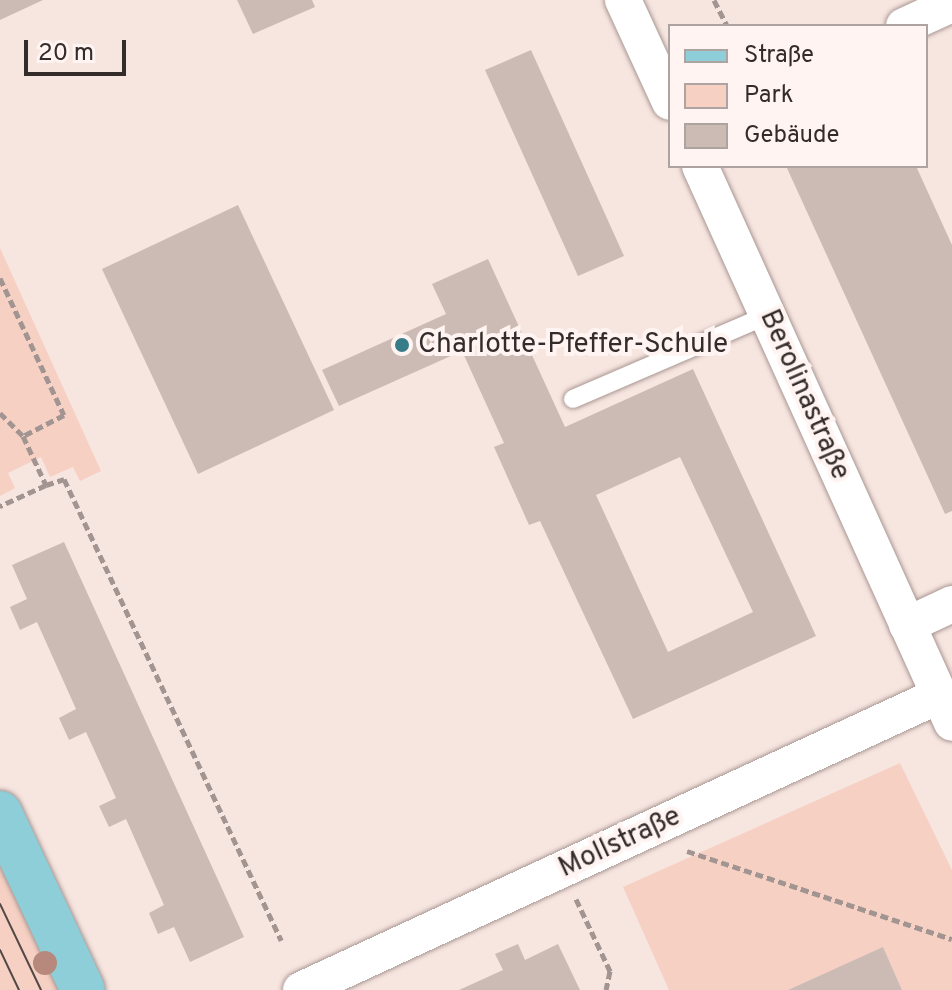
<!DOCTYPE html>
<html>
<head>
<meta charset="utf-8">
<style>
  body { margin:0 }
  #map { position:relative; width:952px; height:990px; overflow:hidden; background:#f7e5e0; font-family:Overpass,sans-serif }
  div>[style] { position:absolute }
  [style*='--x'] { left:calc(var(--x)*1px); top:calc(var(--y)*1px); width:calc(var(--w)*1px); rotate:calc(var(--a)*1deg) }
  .green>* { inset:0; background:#f7d0c4 }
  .building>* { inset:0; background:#ccbbb5 }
  .path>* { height:5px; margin-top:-2.5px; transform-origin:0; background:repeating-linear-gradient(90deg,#a29591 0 8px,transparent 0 12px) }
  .roads { filter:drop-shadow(0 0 2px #a89792) drop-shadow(0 0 2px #a89792) }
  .service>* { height:18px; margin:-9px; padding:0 9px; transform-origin:9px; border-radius:9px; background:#fff }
  .minor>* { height:36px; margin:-18px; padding:0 18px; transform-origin:18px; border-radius:18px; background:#fff }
  .primary>* { height:44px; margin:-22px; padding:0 22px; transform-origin:22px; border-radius:22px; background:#8eced9 }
  .tram>* { height:2px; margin:-1px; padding:0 1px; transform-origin:1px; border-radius:1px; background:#514946 }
  .trees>* { width:24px; height:24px; margin:-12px; border-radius:50%; background:#b6897c }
  .dots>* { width:22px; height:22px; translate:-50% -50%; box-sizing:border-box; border:4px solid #fff4f1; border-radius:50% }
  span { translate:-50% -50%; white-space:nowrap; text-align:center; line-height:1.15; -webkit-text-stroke:8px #fff4f1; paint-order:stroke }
  .poi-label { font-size:28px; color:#332c2a }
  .left { translate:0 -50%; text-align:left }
  .street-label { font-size:28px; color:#332c2a }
  .legend { position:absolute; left:668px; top:24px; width:260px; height:144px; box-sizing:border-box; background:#fff4f1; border:2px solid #ada4a1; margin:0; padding:10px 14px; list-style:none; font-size:24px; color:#332c2a }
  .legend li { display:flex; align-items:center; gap:16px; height:40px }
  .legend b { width:40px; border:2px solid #ada4a1 }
  .scale { position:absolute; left:24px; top:40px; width:102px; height:36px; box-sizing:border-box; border:4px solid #332c2a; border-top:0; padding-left:10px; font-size:24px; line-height:28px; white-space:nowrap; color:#332c2a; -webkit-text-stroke:6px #fff4f1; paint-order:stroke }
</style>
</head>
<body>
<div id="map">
  <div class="green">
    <i style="clip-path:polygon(0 248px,101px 471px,80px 481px,73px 467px,50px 477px,41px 457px,8px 473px,15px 488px,0 496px)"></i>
    <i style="clip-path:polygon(900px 763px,952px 870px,952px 990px,902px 990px,883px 948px,788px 990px,669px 990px,623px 887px)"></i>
    <i style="clip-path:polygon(0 851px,65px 990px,0 990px)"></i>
  </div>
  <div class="building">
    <i style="clip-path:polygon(0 0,43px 0,0 20px)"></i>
    <i style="clip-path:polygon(237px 0,312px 0,315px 7px,253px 34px)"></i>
    <i style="clip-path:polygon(531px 50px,624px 256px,578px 276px,485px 70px)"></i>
    <i style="clip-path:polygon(786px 166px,916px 166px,952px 245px,952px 511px,945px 514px)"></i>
    <i style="clip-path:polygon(238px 205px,334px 410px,198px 474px,102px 269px)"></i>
    <i style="clip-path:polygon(evenodd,488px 259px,565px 427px,693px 369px,816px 636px,633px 719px,540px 521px,529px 525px,494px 447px,504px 443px,462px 351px,339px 406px,322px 370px,446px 314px,432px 284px,488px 259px,680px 457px,753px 612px,668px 652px,596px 495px,680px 457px)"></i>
    <i style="clip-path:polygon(64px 542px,244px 937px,190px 962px,174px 927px,158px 934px,149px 913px,164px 905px,126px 819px,109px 827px,99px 806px,116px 798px,86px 732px,69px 740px,59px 718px,76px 709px,37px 622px,20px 630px,10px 607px,27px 599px,12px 565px)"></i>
    <i style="clip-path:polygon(518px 944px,525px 960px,558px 944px,580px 990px,459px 990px,503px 970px,495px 954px)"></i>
    <i style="clip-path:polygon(883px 947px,902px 990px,788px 990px)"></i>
  </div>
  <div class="path">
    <i style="--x:714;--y:0;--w:29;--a:63"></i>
    <i style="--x:0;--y:278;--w:151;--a:65"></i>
    <i style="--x:64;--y:415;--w:46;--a:152.9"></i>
    <i style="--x:23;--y:436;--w:54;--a:64.9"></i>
    <i style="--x:46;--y:485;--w:51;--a:155.5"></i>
    <i style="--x:0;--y:413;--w:33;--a:45"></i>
    <i style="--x:46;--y:485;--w:19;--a:-18"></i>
    <i style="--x:64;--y:479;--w:510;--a:64.79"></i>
    <i style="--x:687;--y:851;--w:279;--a:18.4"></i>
    <i style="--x:576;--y:899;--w:80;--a:64.7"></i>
    <i style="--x:610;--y:971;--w:19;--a:102"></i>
  </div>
  <div class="roads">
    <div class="service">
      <i style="--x:573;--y:399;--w:212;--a:-23.3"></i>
    </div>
    <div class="minor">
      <i style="--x:623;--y:0;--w:112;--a:65.3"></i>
      <i style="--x:904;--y:26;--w:53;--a:-24.6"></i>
      <i style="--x:700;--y:166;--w:611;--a:65.66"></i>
      <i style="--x:907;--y:625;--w:50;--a:-25"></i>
      <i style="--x:301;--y:990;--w:704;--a:-24.78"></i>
    </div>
    <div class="primary">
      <i style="--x:0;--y:813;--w:195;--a:64.9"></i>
    </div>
  </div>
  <div class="tram">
    <i style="--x:0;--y:904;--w:95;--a:64.5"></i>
    <i style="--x:0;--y:950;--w:44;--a:64.6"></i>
  </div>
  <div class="trees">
    <i style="left:45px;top:963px"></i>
  </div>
  <div class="dots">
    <i style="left:402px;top:345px;background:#367c89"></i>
  </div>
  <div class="poi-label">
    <span class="left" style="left:418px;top:345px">Charlotte-Pfeffer-Schule</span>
  </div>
  <div class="street-label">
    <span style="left:804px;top:395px;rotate:66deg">Berolinastraße</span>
    <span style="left:620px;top:843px;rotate:-25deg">Mollstraße</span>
  </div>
  <ul class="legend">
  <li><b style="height:10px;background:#8eced9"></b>Straße</li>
  <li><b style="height:22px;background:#f7d0c4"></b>Park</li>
  <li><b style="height:22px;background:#ccbbb5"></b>Gebäude</li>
  </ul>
  <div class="scale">20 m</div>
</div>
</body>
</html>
